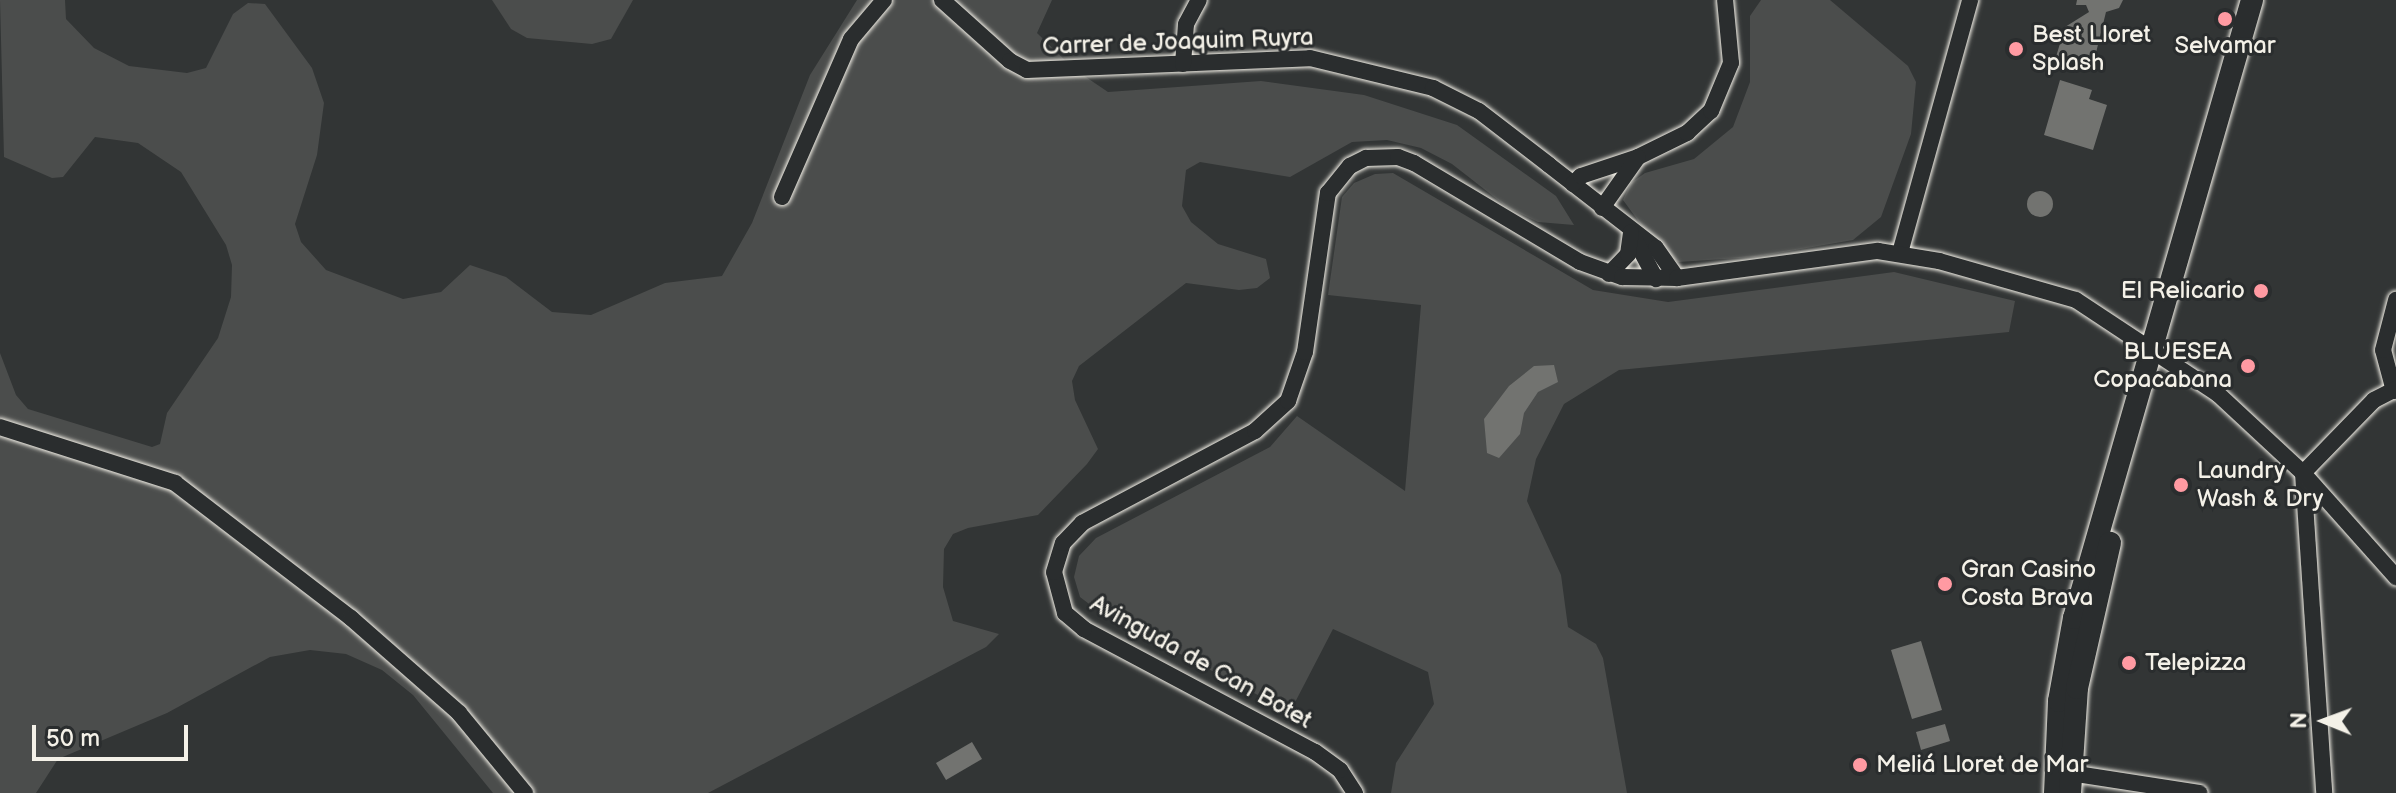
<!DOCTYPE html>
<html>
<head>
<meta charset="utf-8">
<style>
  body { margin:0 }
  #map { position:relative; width:2396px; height:793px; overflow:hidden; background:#323535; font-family:"Balsamiq Sans",sans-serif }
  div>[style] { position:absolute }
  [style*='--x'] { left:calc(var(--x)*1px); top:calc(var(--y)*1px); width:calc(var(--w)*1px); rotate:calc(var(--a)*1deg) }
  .green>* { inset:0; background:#4b4d4c }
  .water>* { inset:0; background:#727370 }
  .round { border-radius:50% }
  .roads { filter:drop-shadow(0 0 2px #f4f1e8) drop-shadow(0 0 2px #f4f1e8) }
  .minor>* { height:16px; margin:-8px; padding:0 8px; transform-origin:8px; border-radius:8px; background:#2a2d2e }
  .secondary>* { height:22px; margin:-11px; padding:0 11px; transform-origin:11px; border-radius:11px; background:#2a2d2e }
  .dots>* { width:22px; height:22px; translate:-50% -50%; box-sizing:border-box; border:4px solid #2a2d2e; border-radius:50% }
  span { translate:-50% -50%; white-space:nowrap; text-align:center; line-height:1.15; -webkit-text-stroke:6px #2a2d2e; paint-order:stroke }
  .poi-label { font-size:24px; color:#f4f1e8 }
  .left { translate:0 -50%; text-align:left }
  .right { translate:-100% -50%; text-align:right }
  .street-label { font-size:24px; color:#f4f1e8 }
  .north { position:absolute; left:2284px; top:681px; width:80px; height:80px; -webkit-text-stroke:6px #2a2d2e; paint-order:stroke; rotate:271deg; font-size:22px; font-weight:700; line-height:32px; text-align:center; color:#f4f1e8 }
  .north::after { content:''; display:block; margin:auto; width:28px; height:36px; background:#f4f1e8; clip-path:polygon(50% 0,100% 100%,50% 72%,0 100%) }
  .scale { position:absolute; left:32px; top:725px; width:156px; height:36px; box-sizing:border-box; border:4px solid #f4f1e8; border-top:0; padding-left:10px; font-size:24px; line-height:28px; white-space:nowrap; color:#f4f1e8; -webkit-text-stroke:6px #2a2d2e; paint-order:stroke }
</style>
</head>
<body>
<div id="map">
  <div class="green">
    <i style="clip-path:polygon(0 0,65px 0,66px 19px,94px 48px,129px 66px,187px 73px,206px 68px,233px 14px,248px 3px,265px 4px,312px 68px,324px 103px,317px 155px,295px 224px,301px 242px,326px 270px,403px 299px,441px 292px,470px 265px,506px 277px,552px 312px,591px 315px,665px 283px,722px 276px,752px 223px,810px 75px,857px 0,1052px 0,1037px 33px,1074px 69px,1108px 92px,1261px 81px,1364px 95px,1457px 125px,1556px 196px,1574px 225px,1538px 222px,1507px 207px,1452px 164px,1421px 148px,1387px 140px,1352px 142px,1290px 177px,1200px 162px,1186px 170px,1182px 206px,1191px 222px,1218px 244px,1266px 259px,1270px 278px,1257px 288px,1239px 290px,1186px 283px,1079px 366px,1072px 381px,1075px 400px,1098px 449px,1087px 464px,1038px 515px,968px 528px,953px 534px,944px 549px,943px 587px,953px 621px,999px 634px,986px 647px,708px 793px,493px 793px,413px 695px,382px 670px,346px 654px,310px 650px,270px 657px,167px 713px,58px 759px,36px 793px,0 793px,0 353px,16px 395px,28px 409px,152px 447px,160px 444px,167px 413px,218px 338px,231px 297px,232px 265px,226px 245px,181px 172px,138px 143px,95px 137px,63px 177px,52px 178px,4px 157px)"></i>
    <i style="clip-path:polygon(492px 0,633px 0,611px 39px,592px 44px,527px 38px,511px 29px)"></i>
    <i style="clip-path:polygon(1761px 0,1830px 0,1908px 66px,1916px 82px,1911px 134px,1881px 217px,1853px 240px,1755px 257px,1678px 262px,1653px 241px,1623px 200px,1631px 183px,1645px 173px,1694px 159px,1733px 127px,1750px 82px,1750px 16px)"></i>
    <i style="clip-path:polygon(1393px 173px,1593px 290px,1668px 302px,1894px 272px,2015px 301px,2009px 332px,1619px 370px,1564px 404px,1536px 459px,1527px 501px,1561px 575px,1568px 627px,1596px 644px,1603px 658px,1627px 793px,1391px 793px,1396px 763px,1434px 704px,1428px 672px,1333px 629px,1290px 712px,1097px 610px,1080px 597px,1074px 577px,1079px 556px,1096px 538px,1270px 447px,1297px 416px,1405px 491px,1421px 305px,1328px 295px,1342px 197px,1354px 183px,1375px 174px)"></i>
  </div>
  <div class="water">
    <i style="clip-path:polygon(2077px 0,2123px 0,2119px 8px,2106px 12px,2094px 61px,2055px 60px,2065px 27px,2089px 12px,2086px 5px,2076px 5px)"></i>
    <i style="clip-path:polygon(2060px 80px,2092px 90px,2089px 99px,2107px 105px,2093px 150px,2044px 135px)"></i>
    <i class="round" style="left:2027px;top:191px;width:26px;height:26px"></i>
    <i style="clip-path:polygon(1554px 365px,1558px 382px,1538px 392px,1524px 413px,1520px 434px,1499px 458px,1487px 453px,1484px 419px,1509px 386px,1534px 366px)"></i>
    <i style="clip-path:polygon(1921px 641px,1942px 710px,1912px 719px,1891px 650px)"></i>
    <i style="clip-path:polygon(1945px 724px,1950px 741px,1921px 750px,1916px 732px)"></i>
    <i style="clip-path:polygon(972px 742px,982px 759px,946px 780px,936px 763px)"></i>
  </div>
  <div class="roads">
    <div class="minor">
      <i style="--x:942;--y:0;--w:91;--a:41.9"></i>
      <i style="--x:1010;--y:61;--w:19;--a:28"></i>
      <i style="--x:1027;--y:70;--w:283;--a:-2.4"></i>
      <i style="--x:1310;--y:58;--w:127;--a:13.7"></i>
      <i style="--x:1433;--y:88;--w:51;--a:26.6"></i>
      <i style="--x:1479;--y:111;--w:88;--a:37.6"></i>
      <i style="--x:1549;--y:165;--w:135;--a:37.8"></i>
      <i style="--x:1656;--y:248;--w:37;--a:55"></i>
      <i style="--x:1183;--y:64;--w:40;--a:-85.7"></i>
      <i style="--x:1186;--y:24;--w:27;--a:-62"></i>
      <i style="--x:1573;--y:184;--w:11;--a:-45"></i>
      <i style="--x:1581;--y:176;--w:60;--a:-18.4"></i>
      <i style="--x:1638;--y:157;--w:55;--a:-26.1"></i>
      <i style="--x:1687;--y:133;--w:33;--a:-43"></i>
      <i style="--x:1711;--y:111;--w:52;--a:-67.4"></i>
      <i style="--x:1731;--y:63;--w:63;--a:-95.4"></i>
      <i style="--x:782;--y:197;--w:172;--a:-66.4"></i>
      <i style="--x:851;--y:39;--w:51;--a:-49.8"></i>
      <i style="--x:1602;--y:208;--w:62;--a:-54.8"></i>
      <i style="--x:1633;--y:236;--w:49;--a:61.9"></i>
      <i style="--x:1900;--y:253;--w:263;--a:-74.5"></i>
      <i style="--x:1609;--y:274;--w:28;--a:-46"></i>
      <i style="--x:1628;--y:254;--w:22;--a:-82"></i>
      <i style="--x:2394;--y:391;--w:42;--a:-105"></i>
      <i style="--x:2383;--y:350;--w:52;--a:-75.4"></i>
      <i style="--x:0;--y:427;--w:184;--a:17.7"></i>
      <i style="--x:175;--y:483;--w:222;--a:37.5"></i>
      <i style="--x:351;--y:618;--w:144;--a:41.3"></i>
      <i style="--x:459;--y:713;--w:104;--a:50.5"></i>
      <i style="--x:2303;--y:473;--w:321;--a:86.2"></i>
      <i style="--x:2303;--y:473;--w:102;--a:-45.8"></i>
      <i style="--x:2374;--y:400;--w:25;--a:-27"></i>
      <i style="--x:2070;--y:773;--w:131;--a:8.8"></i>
      <i style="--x:1355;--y:793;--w:27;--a:-123"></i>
      <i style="--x:1340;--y:770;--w:31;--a:-144"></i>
      <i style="--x:1315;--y:752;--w:262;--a:-152"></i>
      <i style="--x:1084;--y:629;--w:25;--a:-140"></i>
      <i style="--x:1065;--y:613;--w:42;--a:-105"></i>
      <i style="--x:1054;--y:572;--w:30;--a:-73"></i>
      <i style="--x:1063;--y:543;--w:28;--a:-46"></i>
      <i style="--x:1082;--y:523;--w:196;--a:-28"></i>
      <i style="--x:1255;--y:431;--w:45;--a:-42.3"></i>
      <i style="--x:1288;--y:401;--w:52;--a:-70.9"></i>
      <i style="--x:1305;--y:352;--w:161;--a:-81.8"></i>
      <i style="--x:1328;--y:193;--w:35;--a:-51"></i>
      <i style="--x:1350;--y:166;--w:18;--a:-27"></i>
      <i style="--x:1366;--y:158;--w:32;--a:-2"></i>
      <i style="--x:1398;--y:157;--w:17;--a:21"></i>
      <i style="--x:1414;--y:163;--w:193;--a:30.8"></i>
      <i style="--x:1580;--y:262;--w:45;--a:19.7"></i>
      <i style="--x:1622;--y:277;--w:55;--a:1"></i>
      <i style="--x:1677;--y:278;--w:203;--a:-7.7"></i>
      <i style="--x:1878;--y:251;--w:62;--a:9.3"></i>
      <i style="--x:1939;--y:261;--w:142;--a:15.9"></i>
      <i style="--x:2076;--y:300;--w:170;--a:33.5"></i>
      <i style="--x:2218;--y:394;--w:116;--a:42.9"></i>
      <i style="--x:2303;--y:473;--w:140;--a:48.2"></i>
    </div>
    <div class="secondary">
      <i style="--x:2055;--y:793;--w:92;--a:-87.5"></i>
      <i style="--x:2059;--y:701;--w:84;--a:-79.8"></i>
      <i style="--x:2074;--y:618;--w:643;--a:-73.93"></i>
      <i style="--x:2070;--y:793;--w:105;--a:-86.2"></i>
      <i style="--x:2077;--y:688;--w:149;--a:-77.2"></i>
    </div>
  </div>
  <div class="dots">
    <i style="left:2225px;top:19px;background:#ff9aa2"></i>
    <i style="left:2016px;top:49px;background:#ff9aa2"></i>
    <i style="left:2261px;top:291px;background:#ff9aa2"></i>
    <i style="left:2248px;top:366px;background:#ff9aa2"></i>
    <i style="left:2181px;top:485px;background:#ff9aa2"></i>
    <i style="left:1945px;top:584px;background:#ff9aa2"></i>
    <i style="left:2129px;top:663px;background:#ff9aa2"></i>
    <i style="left:1860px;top:765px;background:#ff9aa2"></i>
  </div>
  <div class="poi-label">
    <span class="left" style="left:2032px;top:49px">Best Lloret<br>Splash</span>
    <span style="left:2225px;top:46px">Selvamar</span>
    <span class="right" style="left:2245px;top:291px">El Relicario</span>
    <span class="right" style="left:2232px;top:366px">BLUESEA<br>Copacabana</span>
    <span class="left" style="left:2197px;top:485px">Laundry<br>Wash &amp; Dry</span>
    <span class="left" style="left:1961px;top:584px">Gran Casino<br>Costa Brava</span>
    <span class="left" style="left:2145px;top:663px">Telepizza</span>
    <span class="left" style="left:1876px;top:765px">Meliá Lloret de Mar</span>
  </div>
  <div class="street-label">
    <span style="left:1178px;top:42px;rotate:-2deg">Carrer de Joaquim Ruyra</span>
    <span style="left:1201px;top:662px;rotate:29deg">Avinguda de Can Botet</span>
  </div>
  <div class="north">N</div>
  <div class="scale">50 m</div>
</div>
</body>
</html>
